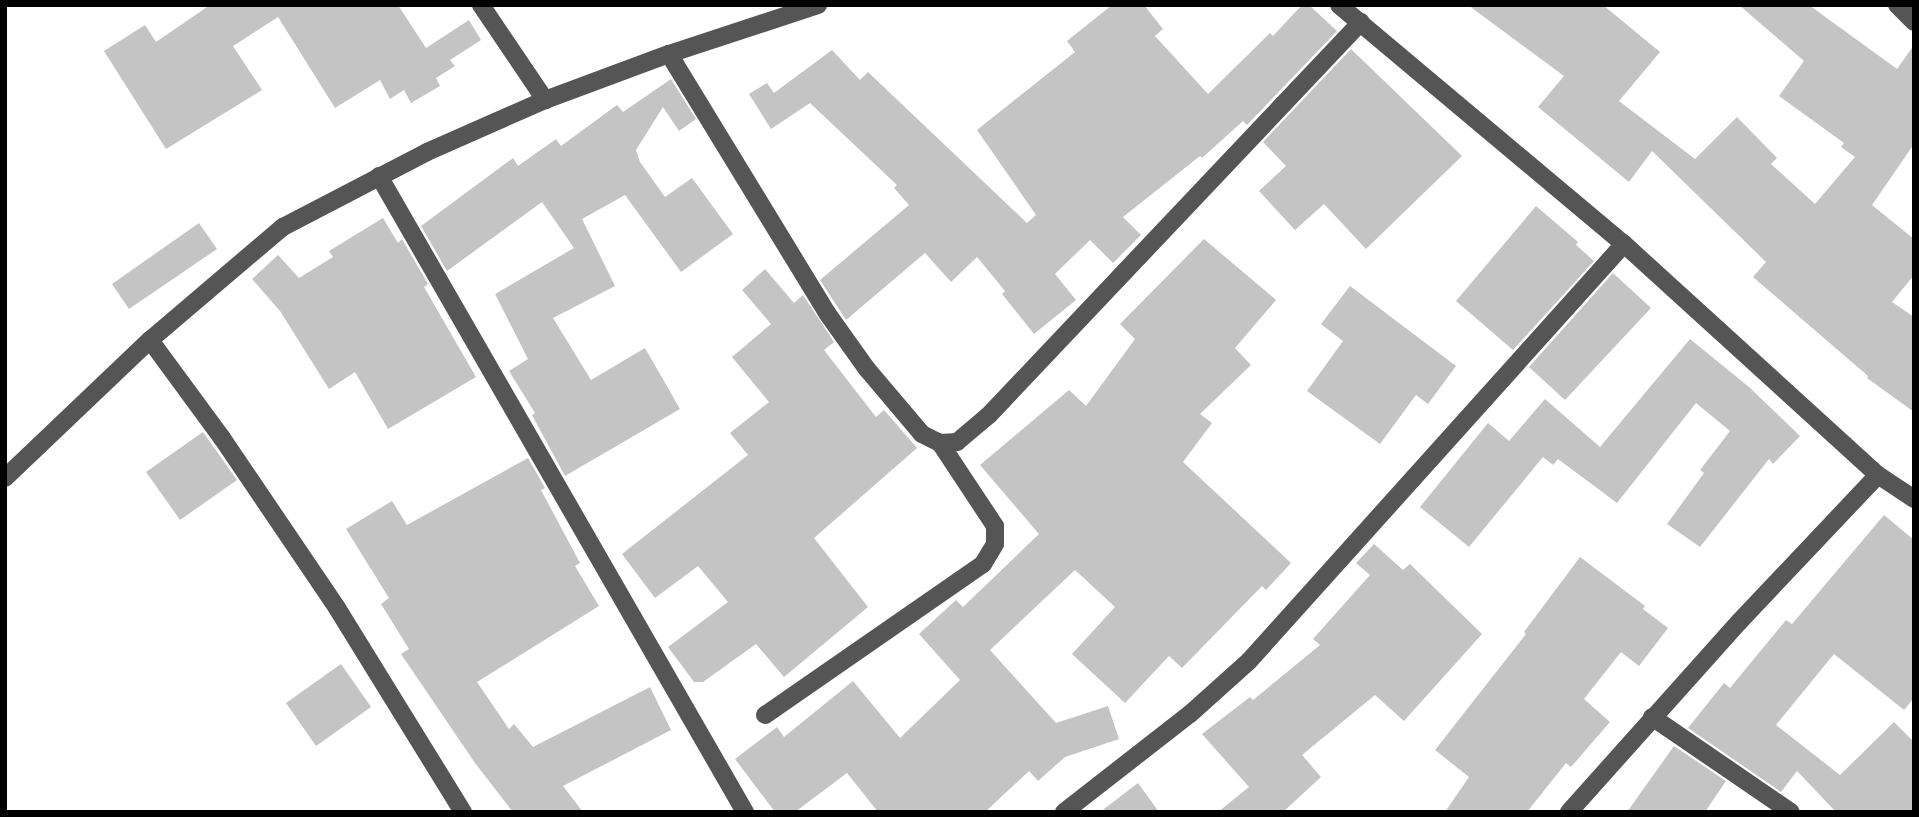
<!DOCTYPE html>
<html>
<head>
<meta charset="utf-8">
<style>
  body { margin:0 }
  #map { position:relative; width:1919px; height:817px; overflow:hidden; background:#fff; font-family:"Noto Sans",sans-serif }
  div>[style] { position:absolute }
  [style*='--x'] { left:calc(var(--x)*1px); top:calc(var(--y)*1px); width:calc(var(--w)*1px); rotate:calc(var(--a)*1deg) }
  .building>* { inset:0; background:#c4c4c4 }
  .minor>* { height:18px; margin:-9px; padding:0 9px; transform-origin:9px; border-radius:9px; background:#555 }
  span { translate:-50% -50%; white-space:nowrap; text-align:center; line-height:1.15; -webkit-text-stroke:6px #fff; paint-order:stroke }
  .frame { position:absolute; inset:0; border:7px solid #000; pointer-events:none }
</style>
</head>
<body>
<div id="map">
  <div class="building">
    <i style="clip-path:polygon(210px 5px,398px 5px,426px 48px,469px 20px,481px 40px,450px 60px,455px 66px,436px 78px,440px 86px,411px 103px,404px 90px,390px 99px,380px 80px,335px 108px,278px 17px,233px 46px,262px 90px,166px 149px,104px 51px,145px 25px,156px 42px)"></i>
    <i style="clip-path:polygon(1112px 5px,1144px 5px,1163px 29px,1155px 36px,1208px 94px,1270px 33px,1273px 36px,1302px 5px,1309px 5px,1337px 31px,1247px 125px,1243px 121px,1202px 158px,1200px 156px,1123px 217px,1141px 235px,1113px 263px,1090px 240px,1055px 274px,1076px 300px,1034px 334px,1002px 294px,1005px 291px,977px 257px,951px 282px,925px 253px,846px 320px,820px 280px,909px 205px,894px 188px,897px 185px,810px 103px,771px 129px,749px 94px,767px 83px,774px 93px,832px 50px,860px 80px,868px 72px,1027px 223px,1036px 215px,977px 130px,1075px 52px,1067px 41px)"></i>
    <i style="clip-path:polygon(1468px 5px,1603px 5px,1660px 52px,1619px 101px,1695px 159px,1737px 117px,1777px 158px,1771px 164px,1815px 204px,1855px 157px,1841px 147px,1844px 143px,1779px 96px,1804px 61px,1739px 5px,1809px 5px,1897px 69px,1914px 45px,1914px 144px,1872px 205px,1914px 239px,1914px 275px,1892px 302px,1914px 317px,1914px 412px,1867px 378px,1868px 376px,1753px 277px,1766px 262px,1652px 151px,1629px 182px,1538px 107px,1564px 76px)"></i>
    <i style="clip-path:polygon(1351px 49px,1462px 156px,1366px 249px,1324px 204px,1295px 230px,1259px 191px,1286px 166px,1263px 142px)"></i>
    <i style="clip-path:polygon(671px 79px,696px 119px,679px 131px,663px 107px,636px 150px,640px 162px,665px 197px,692px 178px,733px 234px,681px 272px,625px 195px,582px 219px,615px 286px,553px 318px,591px 380px,645px 348px,680px 409px,565px 476px,532px 415px,535px 413px,509px 371px,528px 359px,495px 294px,574px 248px,542px 202px,447px 271px,421px 226px,513px 158px,518px 166px,556px 139px,561px 146px,617px 105px,623px 112px)"></i>
    <i style="clip-path:polygon(1536px 206px,1578px 242px,1576px 245px,1594px 261px,1513px 350px,1456px 301px)"></i>
    <i style="clip-path:polygon(383px 218px,398px 243px,402px 239px,428px 284px,424px 287px,476px 377px,388px 429px,355px 372px,329px 389px,280px 311px,252px 279px,278px 255px,299px 278px,333px 257px,329px 251px)"></i>
    <i style="clip-path:polygon(199px 223px,217px 249px,129px 309px,112px 284px)"></i>
    <i style="clip-path:polygon(1204px 239px,1276px 300px,1235px 348px,1251px 365px,1200px 414px,1212px 423px,1183px 462px,1291px 563px,1266px 590px,1262px 586px,1182px 668px,1169px 656px,1125px 703px,1072px 654px,1115px 607px,1075px 570px,990px 650px,1056px 723px,1108px 706px,1119px 739px,1065px 757px,1038px 781px,1029px 771px,985px 812px,878px 812px,847px 773px,795px 812px,775px 812px,735px 759px,777px 727px,784px 737px,853px 681px,900px 738px,960px 680px,919px 634px,956px 600px,963px 607px,1039px 534px,980px 465px,1069px 390px,1086px 406px,1135px 339px,1120px 324px)"></i>
    <i style="clip-path:polygon(765px 269px,794px 303px,803px 295px,834px 342px,824px 350px,876px 417px,884px 410px,917px 448px,814px 538px,868px 607px,784px 677px,756px 644px,703px 682px,694px 682px,668px 647px,728px 602px,698px 566px,655px 598px,622px 554px,748px 455px,730px 433px,769px 402px,732px 357px,771px 324px,742px 290px)"></i>
    <i style="clip-path:polygon(1613px 273px,1651px 308px,1565px 400px,1529px 367px)"></i>
    <i style="clip-path:polygon(1350px 286px,1456px 366px,1428px 404px,1416px 395px,1380px 444px,1307px 391px,1343px 341px,1321px 324px)"></i>
    <i style="clip-path:polygon(1690px 339px,1749px 387px,1800px 436px,1773px 464px,1769px 459px,1700px 547px,1667px 524px,1704px 473px,1700px 470px,1730px 431px,1696px 403px,1617px 503px,1558px 459px,1553px 465px,1543px 457px,1469px 547px,1420px 507px,1488px 423px,1509px 441px,1545px 399px,1600px 447px)"></i>
    <i style="clip-path:polygon(203px 432px,237px 480px,180px 520px,146px 472px)"></i>
    <i style="clip-path:polygon(528px 458px,545px 488px,541px 490px,580px 563px,575px 566px,599px 606px,477px 682px,509px 729px,514px 724px,533px 747px,650px 687px,671px 730px,563px 786px,583px 812px,513px 812px,475px 763px,401px 654px,409px 649px,381px 604px,389px 598px,346px 529px,392px 501px,407px 525px)"></i>
    <i style="clip-path:polygon(1884px 515px,1914px 540px,1914px 698px,1904px 710px,1834px 654px,1776px 725px,1840px 775px,1894px 722px,1914px 742px,1914px 812px,1836px 812px,1797px 771px,1781px 792px,1688px 728px,1724px 683px,1730px 688px,1786px 620px,1792px 624px)"></i>
    <i style="clip-path:polygon(1374px 544px,1403px 570px,1410px 564px,1482px 634px,1404px 721px,1375px 695px,1302px 755px,1321px 777px,1283px 812px,1218px 812px,1249px 787px,1202px 734px,1250px 697px,1253px 700px,1320px 645px,1313px 639px,1370px 575px,1356px 563px)"></i>
    <i style="clip-path:polygon(1580px 557px,1645px 606px,1643px 609px,1668px 628px,1639px 666px,1621px 652px,1584px 699px,1610px 722px,1571px 767px,1566px 763px,1527px 812px,1445px 812px,1469px 777px,1435px 750px,1526px 634px,1524px 632px)"></i>
    <i style="clip-path:polygon(341px 664px,371px 707px,316px 746px,286px 703px)"></i>
    <i style="clip-path:polygon(1674px 746px,1726px 781px,1705px 812px,1627px 812px)"></i>
    <i style="clip-path:polygon(1138px 783px,1159px 812px,1100px 812px)"></i>
  </div>
  <div class="minor">
    <i style="--x:481;--y:5;--w:115;--a:56"></i>
    <i style="--x:1339;--y:5;--w:372;--a:40"></i>
    <i style="--x:1624;--y:244;--w:343;--a:42.3"></i>
    <i style="--x:1878;--y:475;--w:43;--a:33.7"></i>
    <i style="--x:1897;--y:5;--w:24;--a:45"></i>
    <i style="--x:669;--y:54;--w:303;--a:58.6"></i>
    <i style="--x:827;--y:313;--w:69;--a:54.5"></i>
    <i style="--x:867;--y:369;--w:85;--a:49.8"></i>
    <i style="--x:922;--y:434;--w:20;--a:27"></i>
    <i style="--x:940;--y:443;--w:17;--a:-3"></i>
    <i style="--x:957;--y:442;--w:42;--a:-40.2"></i>
    <i style="--x:989;--y:415;--w:541;--a:-46.57"></i>
    <i style="--x:379;--y:176;--w:734;--a:60.08"></i>
    <i style="--x:150;--y:340;--w:122;--a:53.7"></i>
    <i style="--x:222;--y:438;--w:205;--a:55.9"></i>
    <i style="--x:337;--y:608;--w:240;--a:58.3"></i>
    <i style="--x:5;--y:478;--w:200;--a:-43.6"></i>
    <i style="--x:150;--y:340;--w:175;--a:-40.4"></i>
    <i style="--x:283;--y:227;--w:162;--a:-27.5"></i>
    <i style="--x:427;--y:152;--w:129;--a:-23.8"></i>
    <i style="--x:545;--y:100;--w:132;--a:-20.4"></i>
    <i style="--x:669;--y:54;--w:157;--a:-18.2"></i>
    <i style="--x:765;--y:715;--w:265;--a:-34.7"></i>
    <i style="--x:983;--y:564;--w:23;--a:-59"></i>
    <i style="--x:995;--y:544;--w:18;--a:-90"></i>
    <i style="--x:995;--y:526;--w:100;--a:-123.5"></i>
    <i style="--x:1652;--y:717;--w:168;--a:34.4"></i>
    <i style="--x:1064;--y:812;--w:160;--a:-37.9"></i>
    <i style="--x:1190;--y:714;--w:79;--a:-41.9"></i>
    <i style="--x:1249;--y:661;--w:561;--a:-48.04"></i>
    <i style="--x:1569;--y:812;--w:255;--a:-48.2"></i>
    <i style="--x:1739;--y:622;--w:202;--a:-46.6"></i>
  </div>
  <div class="frame"></div>
</div>
</body>
</html>
